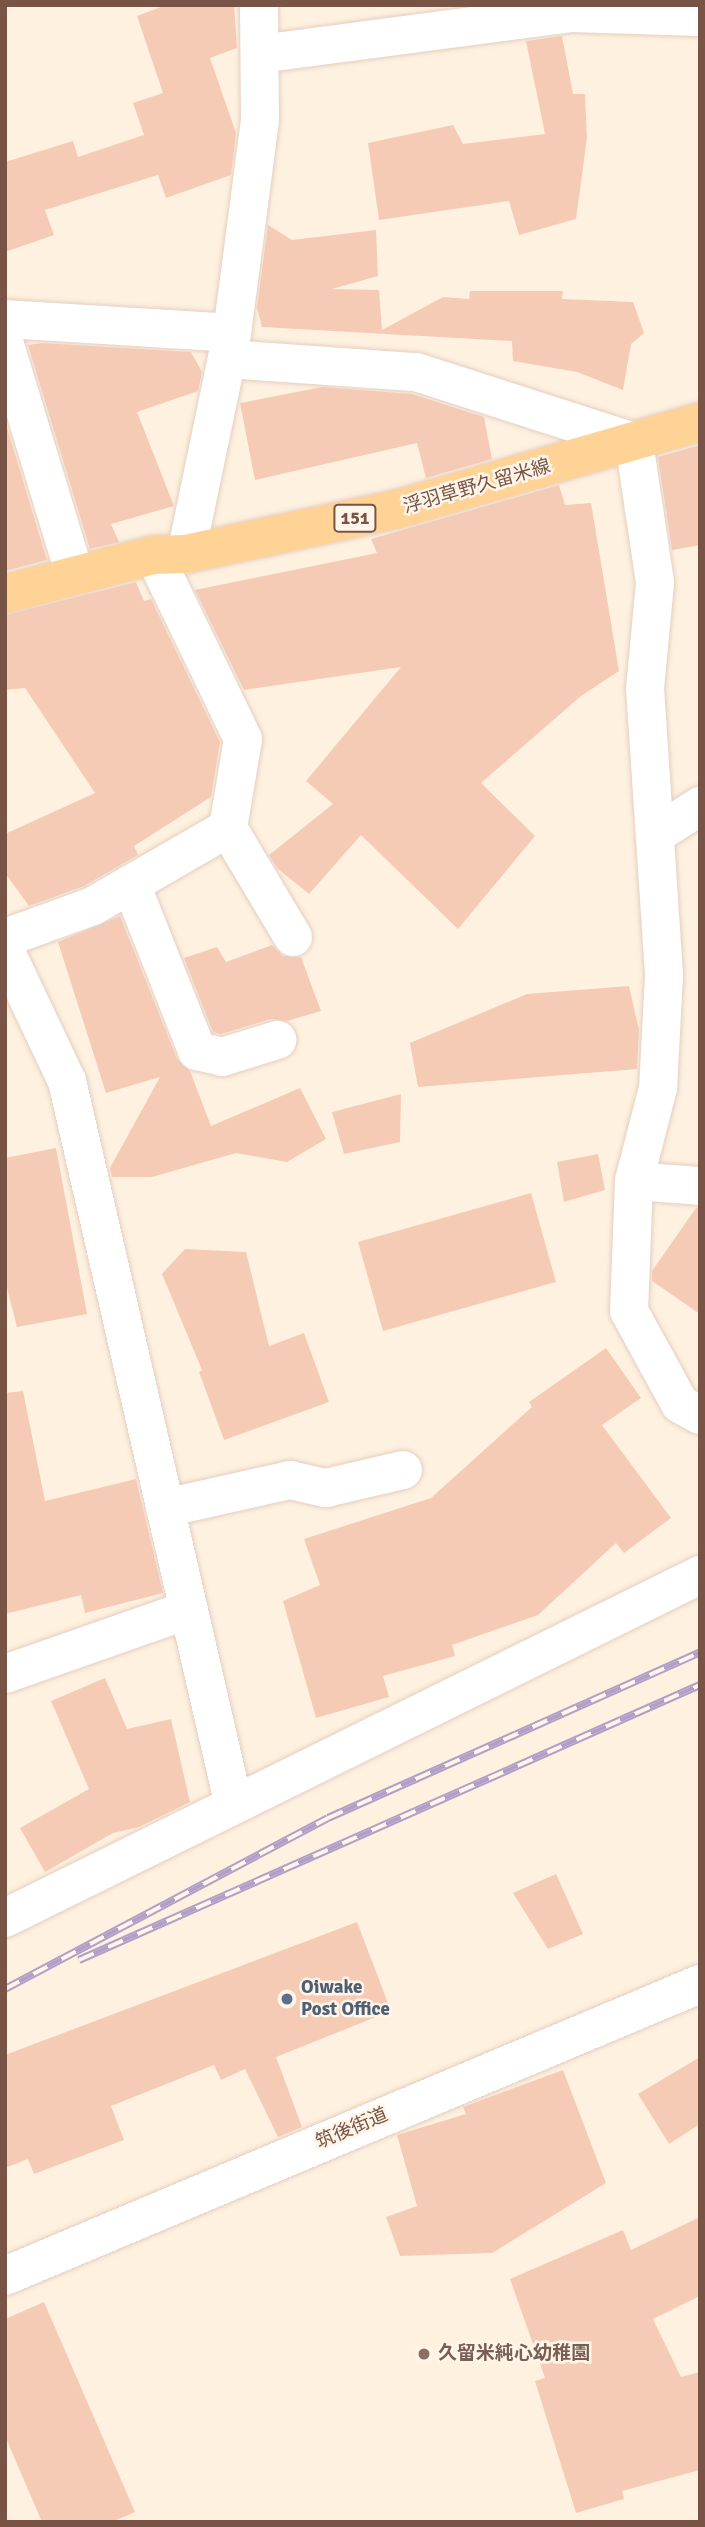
<!DOCTYPE html>
<html>
<head>
<meta charset="utf-8">
<style>
  body { margin:0 }
  #map { position:relative; width:705px; height:2527px; overflow:hidden; background:#fef1e0; font-family:Signika,"Noto Sans JP",sans-serif }
  div>[style] { position:absolute }
  [style*='--x'] { left:calc(var(--x)*1px); top:calc(var(--y)*1px); width:calc(var(--w)*1px); rotate:calc(var(--a)*1deg) }
  .building>* { inset:0; background:#f6cbb6 }
  .roads { filter:drop-shadow(0 0 2px #e5cebf) drop-shadow(0 0 2px #e5cebf) }
  .minor>* { height:38px; margin:-19px; padding:0 19px; transform-origin:19px; border-radius:19px; background:#fff }
  .tertiary>* { height:38px; margin:-19px; padding:0 19px; transform-origin:19px; border-radius:19px; background:#fff }
  .primary>* { height:38px; margin:-19px; padding:0 19px; transform-origin:19px; border-radius:19px; background:#ffd296 }
  .rail>* { height:8px; margin-top:-4px; transform-origin:0; background:repeating-linear-gradient(90deg,#fff5e8 0 16px,#b29fc8 0 32px); box-sizing:border-box; border-block:2px solid #b29fc8 }
  .dots>* { width:19px; height:19px; translate:-50% -50%; box-sizing:border-box; border:4px solid #fff5e8; border-radius:50% }
  span { translate:-50% -50%; white-space:nowrap; text-align:center; line-height:1.15; -webkit-text-stroke:5px #fff5e8; paint-order:stroke }
  .shield-label span { padding:2px 5px; background:#fff5e8; border:2px solid; border-radius:5px; -webkit-text-stroke-width:0 }
  .shield-label { font-size:18px; color:#775446; font-weight:700 }
  .street-label { font-size:19px; color:#775446 }
  .service-label { font-size:19px; color:#4e5e75; font-weight:700 }
  .left { translate:0 -50%; text-align:left }
  .education-label { font-size:19px; color:#785e54; font-weight:700 }
  .frame { position:absolute; inset:0; border:7px solid #775446; pointer-events:none }
</style>
</head>
<body>
<div id="map">
  <div class="building">
    <i style="clip-path:polygon(166px 5px,234px 5px,237px 48px,210px 58px,236px 133px,231px 175px,166px 198px,158px 175px,45px 210px,54px 235px,5px 252px,5px 162px,73px 141px,78px 157px,144px 135px,133px 103px,163px 93px,137px 16px)"></i>
    <i style="clip-path:polygon(562px 36px,573px 94px,585px 94px,587px 138px,576px 219px,519px 235px,509px 201px,379px 220px,368px 143px,453px 125px,463px 144px,545px 134px,526px 41px)"></i>
    <i style="clip-path:polygon(268px 225px,292px 240px,376px 230px,378px 276px,332px 289px,379px 290px,382px 330px,443px 297px,469px 299px,470px 291px,563px 291px,562px 299px,633px 302px,644px 333px,631px 344px,623px 390px,577px 372px,513px 361px,512px 341px,262px 327px,257px 308px)"></i>
    <i style="clip-path:polygon(42px 343px,191px 352px,202px 372px,198px 391px,137px 412px,174px 506px,111px 524px,119px 542px,90px 549px,28px 345px)"></i>
    <i style="clip-path:polygon(322px 387px,412px 394px,484px 417px,492px 459px,426px 478px,417px 443px,255px 480px,240px 403px)"></i>
    <i style="clip-path:polygon(5px 421px,47px 560px,5px 571px)"></i>
    <i style="clip-path:polygon(700px 445px,700px 545px,672px 550px,658px 457px)"></i>
    <i style="clip-path:polygon(559px 485px,565px 505px,591px 503px,619px 671px,581px 696px,481px 783px,535px 836px,458px 929px,361px 835px,309px 894px,278px 869px,269px 855px,333px 804px,306px 781px,401px 667px,244px 690px,195px 590px,377px 553px,371px 539px)"></i>
    <i style="clip-path:polygon(136px 582px,144px 601px,151px 599px,220px 742px,211px 797px,134px 846px,138px 855px,84px 886px,29px 906px,5px 873px,5px 834px,95px 793px,25px 688px,5px 690px,5px 615px)"></i>
    <i style="clip-path:polygon(120px 916px,177px 1059px,190px 1071px,211px 1126px,300px 1088px,326px 1139px,287px 1162px,236px 1153px,152px 1177px,112px 1177px,110px 1168px,160px 1077px,106px 1093px,58px 942px)"></i>
    <i style="clip-path:polygon(272px 945px,283px 956px,301px 957px,321px 1011px,287px 1021px,271px 1019px,221px 1034px,213px 1032px,184px 958px,217px 947px,226px 962px)"></i>
    <i style="clip-path:polygon(629px 986px,639px 1030px,637px 1069px,418px 1087px,410px 1043px,527px 994px)"></i>
    <i style="clip-path:polygon(401px 1094px,400px 1142px,344px 1154px,332px 1112px)"></i>
    <i style="clip-path:polygon(56px 1148px,87px 1314px,17px 1327px,5px 1280px,5px 1158px)"></i>
    <i style="clip-path:polygon(598px 1154px,605px 1190px,564px 1202px,557px 1162px)"></i>
    <i style="clip-path:polygon(531px 1193px,556px 1282px,383px 1331px,358px 1242px)"></i>
    <i style="clip-path:polygon(696px 1208px,700px 1208px,700px 1314px,652px 1281px,652px 1271px)"></i>
    <i style="clip-path:polygon(185px 1249px,246px 1252px,269px 1346px,304px 1333px,329px 1402px,224px 1440px,199px 1372px,202px 1370px,162px 1274px)"></i>
    <i style="clip-path:polygon(606px 1348px,641px 1398px,602px 1425px,671px 1518px,624px 1553px,616px 1543px,538px 1615px,452px 1645px,455px 1656px,383px 1676px,389px 1697px,316px 1718px,283px 1601px,320px 1585px,304px 1539px,431px 1498px,532px 1407px,529px 1402px)"></i>
    <i style="clip-path:polygon(23px 1391px,45px 1501px,136px 1479px,163px 1593px,85px 1613px,81px 1595px,5px 1614px,5px 1393px)"></i>
    <i style="clip-path:polygon(105px 1678px,127px 1729px,171px 1719px,190px 1802px,139px 1827px,113px 1833px,45px 1872px,20px 1828px,89px 1789px,51px 1701px)"></i>
    <i style="clip-path:polygon(556px 1874px,583px 1934px,548px 1949px,513px 1893px)"></i>
    <i style="clip-path:polygon(357px 1922px,391px 2011px,276px 2057px,302px 2127px,278px 2137px,245px 2069px,221px 2080px,214px 2065px,111px 2106px,124px 2140px,34px 2174px,28px 2159px,5px 2168px,5px 2055px)"></i>
    <i style="clip-path:polygon(700px 2057px,700px 2124px,669px 2144px,638px 2094px)"></i>
    <i style="clip-path:polygon(563px 2070px,606px 2183px,492px 2253px,400px 2256px,386px 2217px,417px 2206px,397px 2135px,466px 2114px,463px 2107px)"></i>
    <i style="clip-path:polygon(700px 2217px,700px 2296px,653px 2319px,681px 2377px,700px 2372px,700px 2470px,622px 2491px,624px 2499px,576px 2513px,535px 2381px,545px 2378px,510px 2279px,623px 2230px,631px 2250px)"></i>
    <i style="clip-path:polygon(44px 2302px,135px 2512px,112px 2522px,42px 2522px,5px 2436px,5px 2319px)"></i>
  </div>
  <div class="roads">
    <div class="minor">
      <i style="--x:260;--y:54;--w:313;--a:-7.5"></i>
      <i style="--x:570;--y:13;--w:130;--a:1.8"></i>
      <i style="--x:5;--y:319;--w:227;--a:3.5"></i>
      <i style="--x:5;--y:345;--w:241;--a:73.1"></i>
      <i style="--x:228;--y:359;--w:188;--a:4"></i>
      <i style="--x:416;--y:372;--w:229;--a:17.8"></i>
      <i style="--x:634;--y:442;--w:143;--a:81.5"></i>
      <i style="--x:655;--y:583;--w:105;--a:95.4"></i>
      <i style="--x:645;--y:688;--w:288;--a:86.2"></i>
      <i style="--x:664;--y:975;--w:113;--a:93"></i>
      <i style="--x:658;--y:1088;--w:96;--a:104.5"></i>
      <i style="--x:634;--y:1181;--w:130;--a:92.2"></i>
      <i style="--x:629;--y:1311;--w:106;--a:61.3"></i>
      <i style="--x:680;--y:1404;--w:23;--a:29"></i>
      <i style="--x:186;--y:554;--w:226;--a:-78.2"></i>
      <i style="--x:232;--y:333;--w:215;--a:-82.5"></i>
      <i style="--x:260;--y:120;--w:115;--a:-90.5"></i>
      <i style="--x:228;--y:828;--w:127;--a:59.2"></i>
      <i style="--x:655;--y:835;--w:54;--a:-32.8"></i>
      <i style="--x:131;--y:884;--w:180;--a:68.4"></i>
      <i style="--x:197;--y:1051;--w:26;--a:13"></i>
      <i style="--x:222;--y:1057;--w:58;--a:-17.2"></i>
      <i style="--x:5;--y:938;--w:94;--a:-20"></i>
      <i style="--x:93;--y:906;--w:156;--a:-30"></i>
      <i style="--x:228;--y:828;--w:90;--a:-80.4"></i>
      <i style="--x:243;--y:739;--w:204;--a:-115.8"></i>
      <i style="--x:5;--y:950;--w:145;--a:64.7"></i>
      <i style="--x:67;--y:1081;--w:740;--a:77.03"></i>
      <i style="--x:634;--y:1181;--w:66;--a:4.3"></i>
      <i style="--x:165;--y:1508;--w:128;--a:-12.6"></i>
      <i style="--x:290;--y:1480;--w:37;--a:13"></i>
      <i style="--x:326;--y:1488;--w:79;--a:-13.2"></i>
      <i style="--x:5;--y:1674;--w:194;--a:-19.3"></i>
      <i style="--x:5;--y:1918;--w:775;--a:-26.27"></i>
    </div>
    <div class="tertiary">
      <i style="--x:5;--y:2276;--w:754;--a:-22.79"></i>
    </div>
    <div class="primary">
      <i style="--x:5;--y:594;--w:154;--a:-14.7"></i>
      <i style="--x:154;--y:555;--w:32;--a:-2"></i>
      <i style="--x:186;--y:554;--w:217;--a:-12"></i>
      <i style="--x:398;--y:509;--w:314;--a:-16.1"></i>
    </div>
  </div>
  <div class="rail">
    <i style="--x:79;--y:1960;--w:679;--a:-23.89"></i>
    <i style="--x:5;--y:1989;--w:365;--a:-27.9"></i>
    <i style="--x:328;--y:1818;--w:407;--a:-24"></i>
  </div>
  <div class="dots">
    <i style="left:287px;top:1999px;background:#5c6f8a"></i>
    <i style="left:424px;top:2354px;background:#8d6e63"></i>
  </div>
  <div class="shield-label">
    <span style="left:355px;top:518px">151</span>
  </div>
  <div class="street-label">
    <span style="left:477px;top:487px;rotate:-16deg">浮羽草野久留米線</span>
    <span style="left:352px;top:2129px;rotate:-23deg">筑後街道</span>
  </div>
  <div class="service-label">
    <span class="left" style="left:301px;top:1999px">Oiwake<br>Post Office</span>
  </div>
  <div class="education-label">
    <span class="left" style="left:438px;top:2354px">久留米純心幼稚園</span>
  </div>
  <div class="frame"></div>
</div>
</body>
</html>
